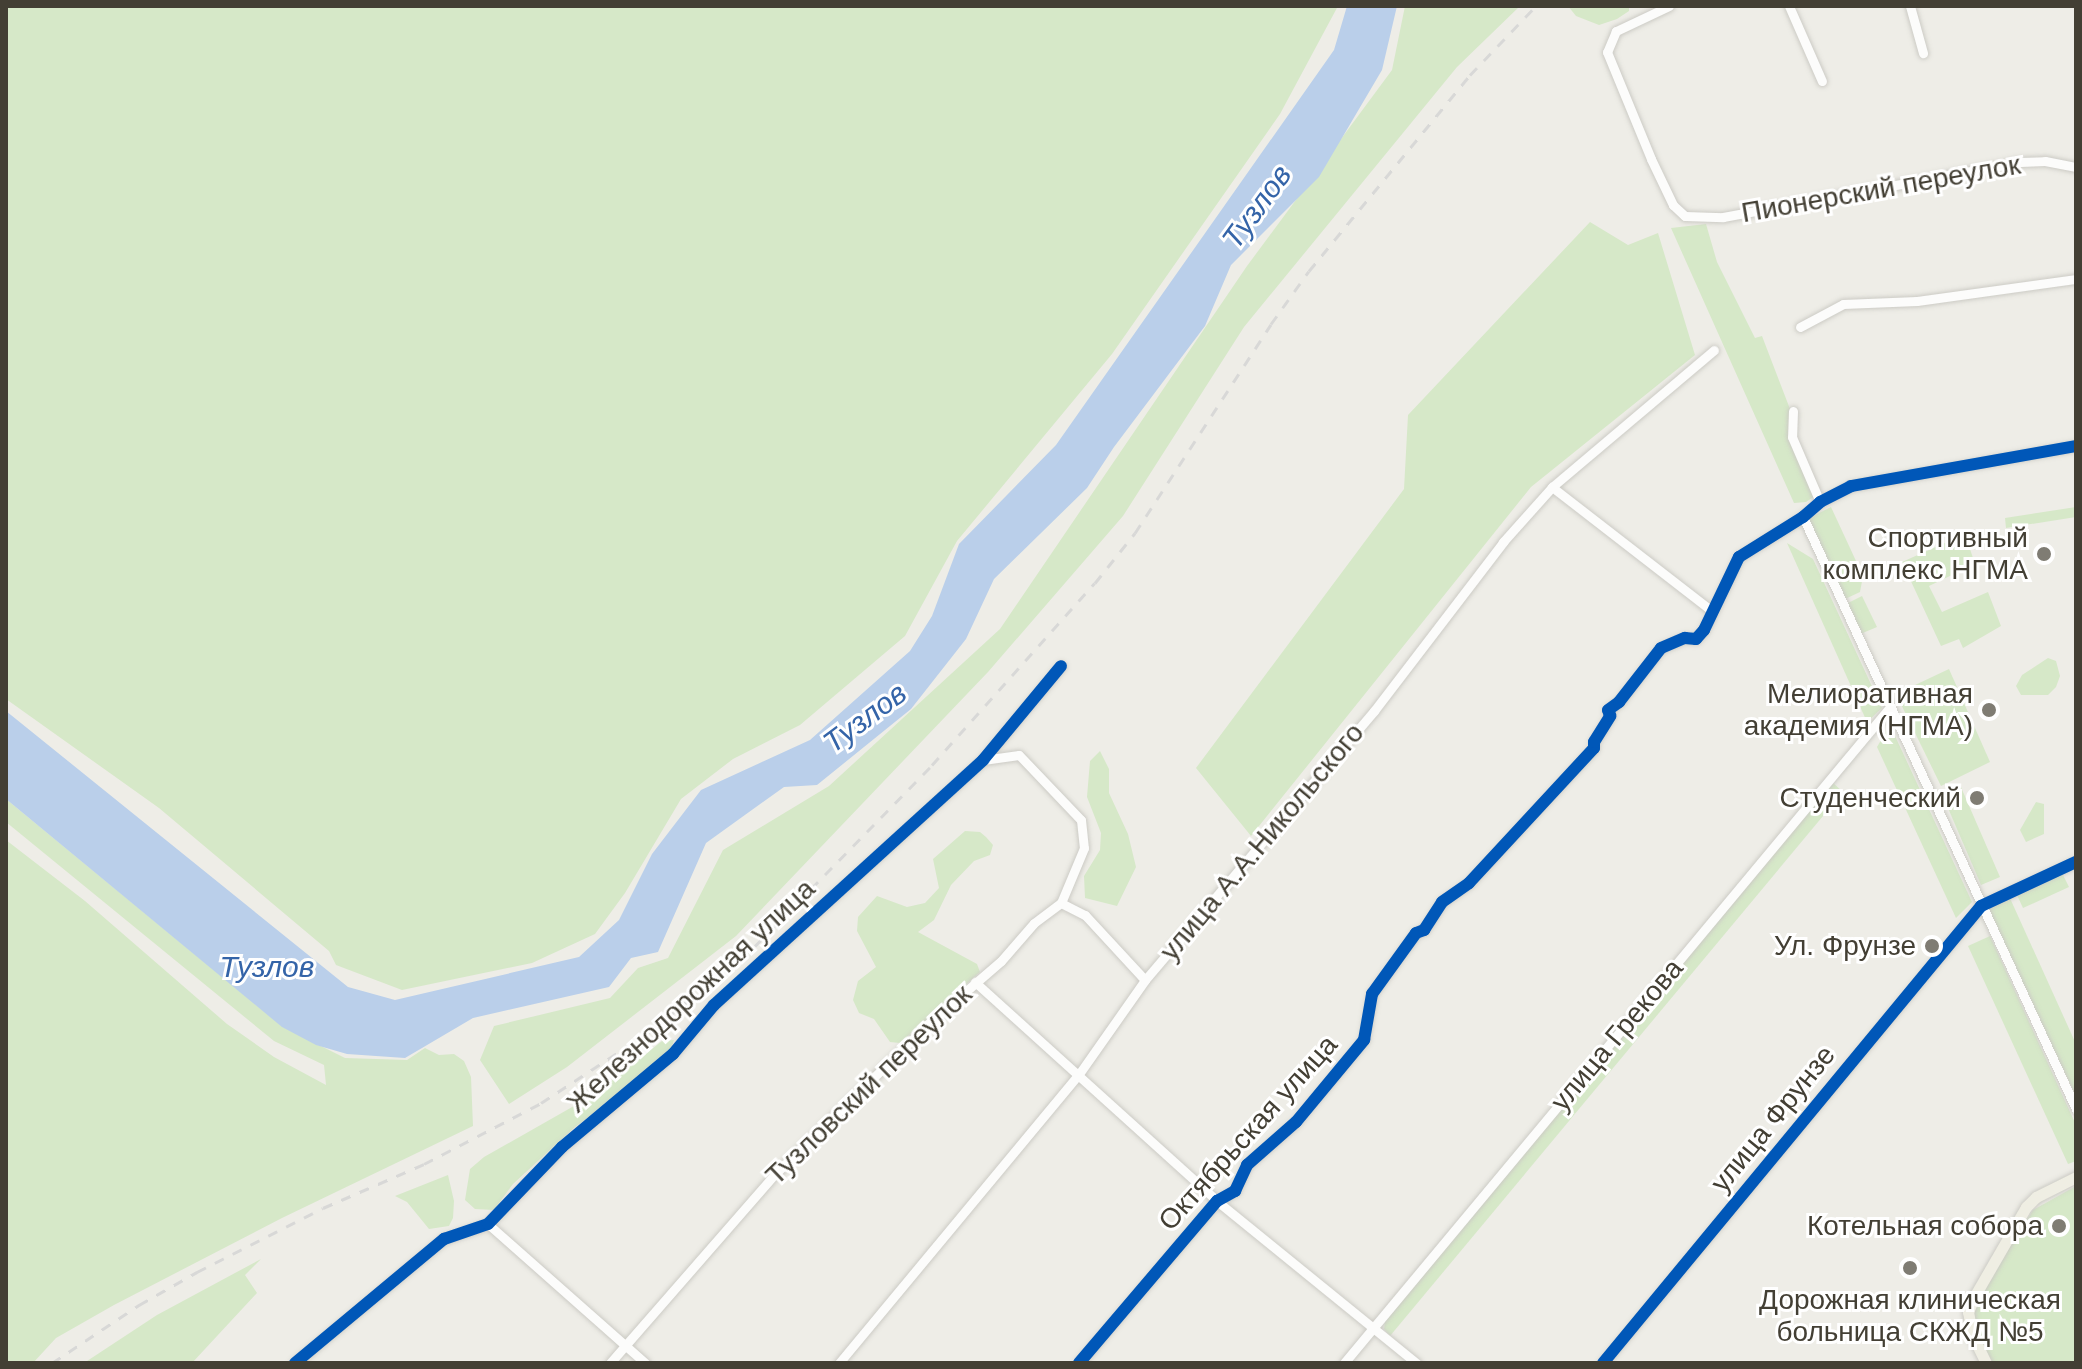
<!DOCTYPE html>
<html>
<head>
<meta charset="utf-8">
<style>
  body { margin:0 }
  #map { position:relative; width:2082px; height:1369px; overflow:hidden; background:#eeede7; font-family:Helvetica,sans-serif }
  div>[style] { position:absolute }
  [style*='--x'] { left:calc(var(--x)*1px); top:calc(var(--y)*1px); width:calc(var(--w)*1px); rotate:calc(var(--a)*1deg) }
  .green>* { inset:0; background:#d6e8c8 }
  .water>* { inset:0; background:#bacfea }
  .roads { filter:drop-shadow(0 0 2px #cccbc5) drop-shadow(0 0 2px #cccbc5) }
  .minor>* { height:9px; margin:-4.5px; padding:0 4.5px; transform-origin:4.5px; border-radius:4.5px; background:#fcfcfb }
  .major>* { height:11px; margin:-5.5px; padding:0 5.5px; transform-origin:5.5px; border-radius:5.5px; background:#efeee3 }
  .rail>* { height:3px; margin-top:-1.5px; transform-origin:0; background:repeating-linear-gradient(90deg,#d8d8d7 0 10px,transparent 0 20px) }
  .cycleway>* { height:12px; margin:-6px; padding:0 6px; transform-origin:6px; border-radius:6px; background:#0057b8 }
  .dots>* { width:22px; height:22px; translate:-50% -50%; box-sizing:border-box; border:4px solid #fff; border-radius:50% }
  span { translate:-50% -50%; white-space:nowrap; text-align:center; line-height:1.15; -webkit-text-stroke:6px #fff; paint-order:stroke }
  .street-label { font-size:28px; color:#433f34 }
  .poi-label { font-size:28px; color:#433f34 }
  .right { translate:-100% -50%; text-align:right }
  .water-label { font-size:30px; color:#3464a8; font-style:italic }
  .frame { position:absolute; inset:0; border:8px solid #433f34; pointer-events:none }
</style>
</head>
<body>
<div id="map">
  <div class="green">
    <i style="clip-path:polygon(6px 6px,1338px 6px,1280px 114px,1112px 354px,957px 541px,905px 636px,800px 725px,733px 759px,681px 799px,625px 893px,595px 934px,532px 963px,402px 990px,336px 965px,329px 951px,159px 808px,6px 699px)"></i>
    <i style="clip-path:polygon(1405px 6px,1520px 6px,1457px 67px,1244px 327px,1123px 516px,988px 672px,736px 936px,567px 1067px,509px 1104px,480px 1060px,494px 1026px,610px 998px,638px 968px,668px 958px,723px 850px,829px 786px,1000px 629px,1247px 266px,1392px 70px)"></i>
    <i style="clip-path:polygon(1568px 6px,1629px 6px,1629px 11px,1617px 19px,1599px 25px,1576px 16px)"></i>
    <i style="clip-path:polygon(1590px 222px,1628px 245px,1658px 233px,1695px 355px,1531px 487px,1251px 836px,1196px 768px,1404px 489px,1408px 415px)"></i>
    <i style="clip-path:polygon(1706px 224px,1717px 262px,1755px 338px,1762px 336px,1790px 409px,1788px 438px,1815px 496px,1806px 502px,1794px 503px,1671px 228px)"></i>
    <i style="clip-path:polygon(1831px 507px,1863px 576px,1860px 592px,1843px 600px,1805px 520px)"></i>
    <i style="clip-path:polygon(2076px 507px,2076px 517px,2006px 528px,2005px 518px)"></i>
    <i style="clip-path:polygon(1965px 534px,1975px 564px,1929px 586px,1942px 612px,1988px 592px,2001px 626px,1963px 648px,1959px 639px,1941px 646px,1902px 562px)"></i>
    <i style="clip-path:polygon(1787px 543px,1813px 559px,1882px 708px,1867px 722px)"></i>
    <i style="clip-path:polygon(1862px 596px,1877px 627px,1858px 635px,1844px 605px)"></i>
    <i style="clip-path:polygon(2048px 658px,2056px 661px,2060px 676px,2056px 687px,2048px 695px,2021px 695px,2016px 686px,2022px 675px)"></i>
    <i style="clip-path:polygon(1949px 669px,1990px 762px,1941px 786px,1896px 694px)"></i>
    <i style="clip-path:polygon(1890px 725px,1972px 902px,1956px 918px,1877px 747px)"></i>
    <i style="clip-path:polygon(1100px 751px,1109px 769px,1109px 793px,1128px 834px,1136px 867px,1117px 906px,1085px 898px,1084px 876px,1100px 850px,1101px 833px,1087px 797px,1090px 761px)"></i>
    <i style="clip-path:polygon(1832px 782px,1843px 792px,1390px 1336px,1384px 1329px,1385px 1321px)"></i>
    <i style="clip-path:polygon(1960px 785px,2000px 877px,1981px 885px,1942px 794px)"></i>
    <i style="clip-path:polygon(6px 799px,283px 1027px,345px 1058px,407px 1060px,425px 1048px,439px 1055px,454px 1054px,464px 1061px,471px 1077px,473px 1126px,282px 1218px,114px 1305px,56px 1338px,33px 1363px,6px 1363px,6px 840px,85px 901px,227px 1024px,274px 1057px,326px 1085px,324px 1065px,274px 1041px,6px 822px)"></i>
    <i style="clip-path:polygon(2036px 802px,2044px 804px,2044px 834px,2026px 842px,2020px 830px)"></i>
    <i style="clip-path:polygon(965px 831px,980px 832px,986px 837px,993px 845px,990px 855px,974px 861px,951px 885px,934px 920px,918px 932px,977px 964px,980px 972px,900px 1043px,890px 1042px,874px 1019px,859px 1013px,853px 1000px,858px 981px,876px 967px,857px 931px,858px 917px,877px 896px,907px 907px,925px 903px,939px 888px,933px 859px)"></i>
    <i style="clip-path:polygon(2061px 871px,2069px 887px,2023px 908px,2016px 893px)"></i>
    <i style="clip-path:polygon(2009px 896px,2076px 1044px,2075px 1094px,1986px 908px)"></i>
    <i style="clip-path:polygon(1990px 936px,2076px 1125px,2076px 1161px,2068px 1164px,1968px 946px)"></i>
    <i style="clip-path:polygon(674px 1040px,671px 1049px,639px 1080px,575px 1127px,513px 1184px,494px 1210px,475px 1209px,465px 1200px,470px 1169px,484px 1157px,595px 1094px,662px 1041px)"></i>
    <i style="clip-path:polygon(448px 1175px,454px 1201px,453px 1218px,449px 1226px,429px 1229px,407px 1202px,395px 1196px)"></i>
    <i style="clip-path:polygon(2076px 1186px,2076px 1363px,1991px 1363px,1975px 1330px,1973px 1318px,1979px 1294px,2033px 1210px)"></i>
    <i style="clip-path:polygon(261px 1259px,245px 1275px,257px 1293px,192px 1363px,84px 1363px,157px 1315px)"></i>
  </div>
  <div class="water">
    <i style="clip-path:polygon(1347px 6px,1397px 6px,1382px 70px,1319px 177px,1231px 265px,1205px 326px,1114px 447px,1087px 488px,994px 579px,966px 639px,911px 709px,817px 785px,784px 787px,706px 843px,658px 952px,631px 958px,609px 987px,473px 1018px,405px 1058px,347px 1054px,316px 1045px,282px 1027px,6px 799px,6px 711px,348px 987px,395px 1000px,579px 957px,619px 920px,652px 854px,701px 790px,810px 740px,910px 651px,932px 616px,959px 544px,1056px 445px,1334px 50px)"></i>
  </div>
  <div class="roads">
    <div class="minor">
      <i style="--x:1669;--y:6;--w:59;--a:154.7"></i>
      <i style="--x:1616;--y:31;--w:23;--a:113"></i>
      <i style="--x:1607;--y:52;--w:116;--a:67.6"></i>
      <i style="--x:1651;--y:159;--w:51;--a:64.4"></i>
      <i style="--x:1673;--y:205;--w:16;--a:43"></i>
      <i style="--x:1685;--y:216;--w:38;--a:2"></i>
      <i style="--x:1723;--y:217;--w:302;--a:-10.5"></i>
      <i style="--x:2020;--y:162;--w:25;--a:-2"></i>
      <i style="--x:2045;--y:161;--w:32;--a:11"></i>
      <i style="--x:1789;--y:6;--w:82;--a:66.3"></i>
      <i style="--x:1910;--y:6;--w:49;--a:74.5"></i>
      <i style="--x:1800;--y:327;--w:49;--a:-28.1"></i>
      <i style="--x:1843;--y:304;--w:74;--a:-2.3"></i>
      <i style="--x:1917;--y:301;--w:161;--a:-7.9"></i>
      <i style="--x:1793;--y:411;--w:26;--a:92"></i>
      <i style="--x:1792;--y:437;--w:71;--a:66.7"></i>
      <i style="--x:1552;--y:487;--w:202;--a:37.8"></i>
      <i style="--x:1803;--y:517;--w:652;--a:65.24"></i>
      <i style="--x:983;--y:760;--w:36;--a:-8"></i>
      <i style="--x:1019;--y:755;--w:90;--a:46.4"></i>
      <i style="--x:1081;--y:820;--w:28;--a:84"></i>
      <i style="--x:1084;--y:848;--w:60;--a:112.7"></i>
      <i style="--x:975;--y:982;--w:326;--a:42.1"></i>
      <i style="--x:1217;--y:1201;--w:257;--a:39.1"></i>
      <i style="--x:488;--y:1224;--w:210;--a:41.5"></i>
      <i style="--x:295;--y:1363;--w:194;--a:-39.8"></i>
      <i style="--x:444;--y:1239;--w:46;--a:-18.8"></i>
      <i style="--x:488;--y:1224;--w:107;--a:-46.1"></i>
      <i style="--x:562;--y:1147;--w:145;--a:-40"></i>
      <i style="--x:673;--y:1054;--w:64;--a:-50.1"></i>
      <i style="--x:714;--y:1005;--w:364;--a:-42.3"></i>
      <i style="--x:983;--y:760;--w:122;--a:-50.3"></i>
      <i style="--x:610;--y:1363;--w:249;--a:-48.9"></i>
      <i style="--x:774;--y:1175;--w:216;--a:-44.4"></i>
      <i style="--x:928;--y:1024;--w:96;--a:-40.8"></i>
      <i style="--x:1001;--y:961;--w:50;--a:-49"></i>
      <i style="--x:1034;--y:923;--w:34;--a:-37"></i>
      <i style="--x:1061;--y:903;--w:27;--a:27"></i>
      <i style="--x:1085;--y:915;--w:88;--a:47.3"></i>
      <i style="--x:839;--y:1363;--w:376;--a:-50.3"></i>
      <i style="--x:1079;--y:1074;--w:115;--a:-54.9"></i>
      <i style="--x:1145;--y:980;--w:353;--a:-49.6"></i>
      <i style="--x:1374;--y:711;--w:213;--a:-52.6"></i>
      <i style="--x:1503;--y:542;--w:74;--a:-48.3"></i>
      <i style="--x:1552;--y:487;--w:212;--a:-40.2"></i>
      <i style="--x:1079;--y:1363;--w:213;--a:-49.6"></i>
      <i style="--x:1217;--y:1201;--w:21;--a:-29"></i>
      <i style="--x:1235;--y:1191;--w:29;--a:-65"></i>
      <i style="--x:1247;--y:1165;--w:65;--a:-41.3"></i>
      <i style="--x:1296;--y:1122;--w:107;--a:-50.3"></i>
      <i style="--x:1364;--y:1040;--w:47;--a:-80.1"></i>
      <i style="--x:1372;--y:994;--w:75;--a:-54.2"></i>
      <i style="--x:1416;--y:933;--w:9;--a:-21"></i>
      <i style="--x:1424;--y:930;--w:33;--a:-57"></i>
      <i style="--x:1442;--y:902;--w:33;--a:-35"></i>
      <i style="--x:1469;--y:883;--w:184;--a:-47.2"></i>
      <i style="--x:1594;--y:748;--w:6;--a:-90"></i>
      <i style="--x:1594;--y:742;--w:31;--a:-58"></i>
      <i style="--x:1610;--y:716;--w:6;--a:-108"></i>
      <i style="--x:1608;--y:710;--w:14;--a:-36"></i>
      <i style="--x:1619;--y:702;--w:68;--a:-52.1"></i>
      <i style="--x:1661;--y:648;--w:26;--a:-23"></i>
      <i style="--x:1685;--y:638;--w:11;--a:5"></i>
      <i style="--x:1696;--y:639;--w:12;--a:-48"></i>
      <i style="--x:1704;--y:630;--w:81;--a:-64.4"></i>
      <i style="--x:1739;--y:557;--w:75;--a:-32"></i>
      <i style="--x:1803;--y:517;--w:23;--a:-41"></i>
      <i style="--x:1820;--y:502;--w:35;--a:-27"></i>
      <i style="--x:1851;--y:486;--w:229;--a:-10.1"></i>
      <i style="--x:1344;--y:1363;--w:853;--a:-50.23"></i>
      <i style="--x:1603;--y:1363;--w:593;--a:-50.4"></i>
      <i style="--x:1981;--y:906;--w:105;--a:-24.9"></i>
    </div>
    <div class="major">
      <i style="--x:1986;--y:1363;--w:32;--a:-116"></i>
      <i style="--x:1972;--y:1334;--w:22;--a:-100"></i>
      <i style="--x:1968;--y:1312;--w:16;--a:-68"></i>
      <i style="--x:1974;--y:1297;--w:104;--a:-60"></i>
      <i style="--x:2026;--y:1207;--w:14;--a:-45"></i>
      <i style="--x:2036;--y:1197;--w:45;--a:-26.6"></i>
    </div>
  </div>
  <div class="rail">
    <i style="--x:52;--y:1363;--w:105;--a:-33.7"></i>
    <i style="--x:139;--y:1305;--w:67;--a:-29.6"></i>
    <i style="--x:197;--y:1272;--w:141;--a:-26.9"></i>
    <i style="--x:323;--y:1208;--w:110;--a:-23.5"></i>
    <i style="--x:424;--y:1164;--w:132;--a:-27.5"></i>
    <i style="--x:541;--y:1103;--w:133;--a:-33.3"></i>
    <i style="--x:652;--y:1030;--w:133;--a:-39.2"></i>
    <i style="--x:755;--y:946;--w:253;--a:-45.6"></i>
    <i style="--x:932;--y:765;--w:244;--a:-48.2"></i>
    <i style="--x:1095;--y:583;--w:64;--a:-51.3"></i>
    <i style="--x:1135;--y:533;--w:249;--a:-56.9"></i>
    <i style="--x:1271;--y:324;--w:65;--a:-54.4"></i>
    <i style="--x:1309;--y:271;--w:254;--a:-50.6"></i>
    <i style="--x:1470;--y:75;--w:95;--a:-46.3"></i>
  </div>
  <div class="cycleway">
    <i style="--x:295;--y:1363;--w:194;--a:-39.8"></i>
    <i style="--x:444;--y:1239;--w:46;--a:-18.8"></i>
    <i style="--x:488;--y:1224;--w:107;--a:-46.1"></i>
    <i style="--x:562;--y:1147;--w:145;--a:-40"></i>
    <i style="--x:673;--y:1054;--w:64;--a:-50.1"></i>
    <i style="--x:714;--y:1005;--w:364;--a:-42.3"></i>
    <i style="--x:983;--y:760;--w:122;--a:-50.3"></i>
    <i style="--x:1079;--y:1363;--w:213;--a:-49.6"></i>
    <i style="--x:1217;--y:1201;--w:21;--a:-29"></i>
    <i style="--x:1235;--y:1191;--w:29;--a:-65"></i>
    <i style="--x:1247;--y:1165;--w:65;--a:-41.3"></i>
    <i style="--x:1296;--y:1122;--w:107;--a:-50.3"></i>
    <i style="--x:1364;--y:1040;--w:47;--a:-80.1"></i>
    <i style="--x:1372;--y:994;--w:75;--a:-54.2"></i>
    <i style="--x:1416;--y:933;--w:9;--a:-21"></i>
    <i style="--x:1424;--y:930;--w:33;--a:-57"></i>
    <i style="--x:1442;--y:902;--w:33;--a:-35"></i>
    <i style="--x:1469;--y:883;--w:184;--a:-47.2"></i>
    <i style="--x:1594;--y:748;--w:6;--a:-90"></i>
    <i style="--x:1594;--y:742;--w:31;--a:-58"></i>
    <i style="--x:1610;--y:716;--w:6;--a:-108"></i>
    <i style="--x:1608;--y:710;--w:14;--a:-36"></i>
    <i style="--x:1619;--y:702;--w:68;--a:-52.1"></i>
    <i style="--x:1661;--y:648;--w:26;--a:-23"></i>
    <i style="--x:1685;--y:638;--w:11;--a:5"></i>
    <i style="--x:1696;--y:639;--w:12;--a:-48"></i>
    <i style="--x:1704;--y:630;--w:81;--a:-64.4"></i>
    <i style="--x:1739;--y:557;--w:75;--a:-32"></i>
    <i style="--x:1803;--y:517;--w:23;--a:-41"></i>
    <i style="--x:1820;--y:502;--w:35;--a:-27"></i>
    <i style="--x:1851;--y:486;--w:229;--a:-10.1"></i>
    <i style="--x:1603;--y:1363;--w:593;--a:-50.4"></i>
    <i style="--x:1981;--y:906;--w:105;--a:-24.9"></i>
  </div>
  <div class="dots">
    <i style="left:2044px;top:554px;background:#7f7c73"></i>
    <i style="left:1989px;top:710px;background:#7f7c73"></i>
    <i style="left:1977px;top:798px;background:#7f7c73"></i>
    <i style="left:1932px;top:946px;background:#7f7c73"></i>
    <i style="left:2059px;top:1226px;background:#7f7c73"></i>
    <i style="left:1910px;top:1268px;background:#7f7c73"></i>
  </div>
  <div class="street-label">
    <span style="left:1881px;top:189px;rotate:-10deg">Пионерский переулок</span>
    <span style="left:1262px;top:842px;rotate:-50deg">улица А.А.Никольского</span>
    <span style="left:691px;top:996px;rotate:-43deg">Железнодорожная улица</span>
    <span style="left:1617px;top:1035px;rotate:-50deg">улица Грекова</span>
    <span style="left:869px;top:1085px;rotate:-44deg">Тузловский переулок</span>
    <span style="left:1773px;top:1119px;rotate:-51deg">улица Фрунзе</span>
    <span style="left:1248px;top:1133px;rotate:-48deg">Октябрьская улица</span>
  </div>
  <div class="poi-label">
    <span class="right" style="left:2028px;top:554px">Спортивный<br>комплекс НГМА</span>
    <span class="right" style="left:1973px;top:710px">Мелиоративная<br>академия (НГМА)</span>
    <span class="right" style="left:1961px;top:798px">Студенческий</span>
    <span class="right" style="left:1916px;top:946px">Ул. Фрунзе</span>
    <span class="right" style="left:2043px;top:1226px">Котельная собора</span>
    <span style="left:1910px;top:1316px">Дорожная клиническая<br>больница СКЖД №5</span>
  </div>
  <div class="water-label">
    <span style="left:1257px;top:207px;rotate:-54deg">Тузлов</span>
    <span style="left:865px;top:718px;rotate:-37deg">Тузлов</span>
    <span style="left:267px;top:967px">Тузлов</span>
  </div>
  <div class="frame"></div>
</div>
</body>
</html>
